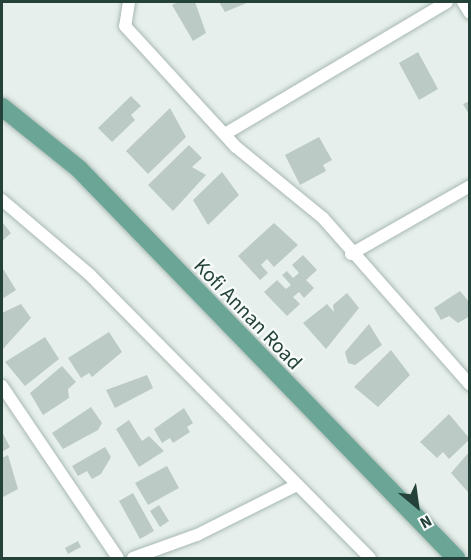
<!DOCTYPE html>
<html>
<head>
<meta charset="utf-8">
<style>
  body { margin:0 }
  #map { position:relative; width:471px; height:560px; overflow:hidden; background:#e6efeb; font-family:"Source Sans 3",sans-serif }
  div>[style] { position:absolute }
  [style*='--x'] { left:calc(var(--x)*1px); top:calc(var(--y)*1px); width:calc(var(--w)*1px); rotate:calc(var(--a)*1deg) }
  .building>* { inset:0; background:#bbcac4 }
  .roads { filter:drop-shadow(0 0 2px #a8b8b2) drop-shadow(0 0 2px #a8b8b2) }
  .street>* { height:12px; margin:-6px; padding:0 6px; transform-origin:6px; border-radius:6px; background:#fff }
  .primary>* { height:18px; margin:-9px; padding:0 9px; transform-origin:9px; border-radius:9px; background:#6aa596 }
  span { translate:-50% -50%; white-space:nowrap; text-align:center; line-height:1.15; -webkit-text-stroke:4.5px #f7fbf9; paint-order:stroke }
  .street-label { font-size:21px; color:#24423a }
  .frame { position:absolute; inset:0; border:3px solid #24423a; pointer-events:none }
  .north { position:absolute; left:387px; top:476px; width:60px; height:60px; -webkit-text-stroke:4px #f7fbf9; paint-order:stroke; rotate:151deg; font-size:16px; font-weight:700; line-height:24px; text-align:center; color:#24423a }
  .north::after { content:''; display:block; margin:auto; width:21px; height:27px; background:#24423a; clip-path:polygon(50% 0,100% 100%,50% 72%,0 100%) }
</style>
</head>
<body>
<div id="map">
  <div class="building">
    <i style="clip-path:polygon(178px 2px,195px 2px,206px 33px,193px 41px,172px 5px)"></i>
    <i style="clip-path:polygon(219px 2px,249px 2px,225px 12px)"></i>
    <i style="clip-path:polygon(418px 52px,438px 89px,419px 100px,399px 63px)"></i>
    <i style="clip-path:polygon(131px 96px,141px 106px,131px 115px,135px 120px,112px 142px,98px 128px)"></i>
    <i style="clip-path:polygon(470px 101px,470px 116px,463px 104px)"></i>
    <i style="clip-path:polygon(170px 108px,186px 137px,148px 174px,126px 151px)"></i>
    <i style="clip-path:polygon(319px 137px,332px 160px,323px 165px,326px 171px,300px 185px,285px 155px)"></i>
    <i style="clip-path:polygon(189px 145px,202px 158px,192px 167px,206px 175px,173px 211px,148px 185px)"></i>
    <i style="clip-path:polygon(222px 172px,239px 195px,208px 225px,193px 200px)"></i>
    <i style="clip-path:polygon(2px 222px,11px 233px,2px 241px)"></i>
    <i style="clip-path:polygon(274px 223px,298px 245px,274px 267px,267px 259px,261px 265px,268px 273px,260px 280px,238px 256px)"></i>
    <i style="clip-path:polygon(303px 255px,317px 270px,306px 280px,314px 288px,304px 298px,299px 292px,293px 297px,300px 304px,287px 316px,264px 292px,277px 280px,286px 289px,291px 285px,282px 275px,287px 271px,293px 278px,299px 273px,292px 265px)"></i>
    <i style="clip-path:polygon(2px 267px,16px 290px,2px 299px)"></i>
    <i style="clip-path:polygon(460px 291px,470px 303px,470px 316px,458px 323px,449px 316px,441px 320px,434px 308px)"></i>
    <i style="clip-path:polygon(347px 293px,359px 308px,326px 349px,303px 323px,327px 304px,334px 312px,333px 305px)"></i>
    <i style="clip-path:polygon(21px 304px,31px 318px,2px 350px,2px 313px)"></i>
    <i style="clip-path:polygon(369px 324px,382px 345px,355px 365px,348px 363px,345px 352px)"></i>
    <i style="clip-path:polygon(109px 332px,122px 352px,92px 377px,89px 373px,81px 378px,68px 358px)"></i>
    <i style="clip-path:polygon(45px 337px,59px 359px,25px 386px,5px 362px)"></i>
    <i style="clip-path:polygon(391px 350px,410px 375px,378px 407px,354px 387px)"></i>
    <i style="clip-path:polygon(62px 366px,76px 382px,68px 389px,69px 398px,43px 415px,30px 393px)"></i>
    <i style="clip-path:polygon(147px 375px,153px 388px,115px 408px,106px 390px)"></i>
    <i style="clip-path:polygon(91px 407px,102px 423px,98px 430px,63px 449px,52px 433px)"></i>
    <i style="clip-path:polygon(184px 408px,193px 423px,187px 427px,190px 432px,173px 443px,170px 438px,162px 443px,154px 429px)"></i>
    <i style="clip-path:polygon(449px 414px,470px 439px,449px 459px,443px 452px,437px 458px,420px 442px)"></i>
    <i style="clip-path:polygon(129px 420px,142px 441px,149px 436px,164px 451px,139px 467px,116px 429px)"></i>
    <i style="clip-path:polygon(2px 432px,10px 447px,2px 452px)"></i>
    <i style="clip-path:polygon(105px 447px,111px 457px,101px 474px,92px 479px,87px 471px,78px 476px,72px 466px)"></i>
    <i style="clip-path:polygon(470px 451px,470px 491px,468px 492px,451px 473px)"></i>
    <i style="clip-path:polygon(8px 455px,18px 489px,3px 497px,2px 458px)"></i>
    <i style="clip-path:polygon(167px 466px,179px 488px,148px 505px,135px 483px)"></i>
    <i style="clip-path:polygon(133px 493px,154px 531px,140px 539px,119px 501px)"></i>
    <i style="clip-path:polygon(159px 505px,169px 521px,160px 527px,150px 511px)"></i>
    <i style="clip-path:polygon(78px 541px,81px 547px,68px 554px,65px 548px)"></i>
  </div>
  <div class="roads">
    <div class="street">
      <i style="--x:129;--y:2;--w:24;--a:99"></i>
      <i style="--x:125;--y:26;--w:164;--a:47.5"></i>
      <i style="--x:236;--y:147;--w:112;--a:39.2"></i>
      <i style="--x:323;--y:218;--w:222;--a:48.6"></i>
      <i style="--x:463;--y:2;--w:13;--a:58"></i>
      <i style="--x:225;--y:134;--w:258;--a:-30.7"></i>
      <i style="--x:2;--y:200;--w:116;--a:40.4"></i>
      <i style="--x:90;--y:275;--w:398;--a:45.3"></i>
      <i style="--x:351;--y:254;--w:137;--a:-29.7"></i>
      <i style="--x:2;--y:386;--w:207;--a:56"></i>
      <i style="--x:133;--y:558;--w:68;--a:-19.8"></i>
      <i style="--x:197;--y:535;--w:112;--a:-26.6"></i>
    </div>
    <div class="primary">
      <i style="--x:2;--y:107;--w:99;--a:38.8"></i>
      <i style="--x:79;--y:169;--w:542;--a:45.9"></i>
    </div>
  </div>
  <div class="street-label">
    <span style="left:248px;top:314px;rotate:46deg">Kofi Annan Road</span>
  </div>
  <div class="frame"></div>
  <div class="north">N</div>
</div>
</body>
</html>
